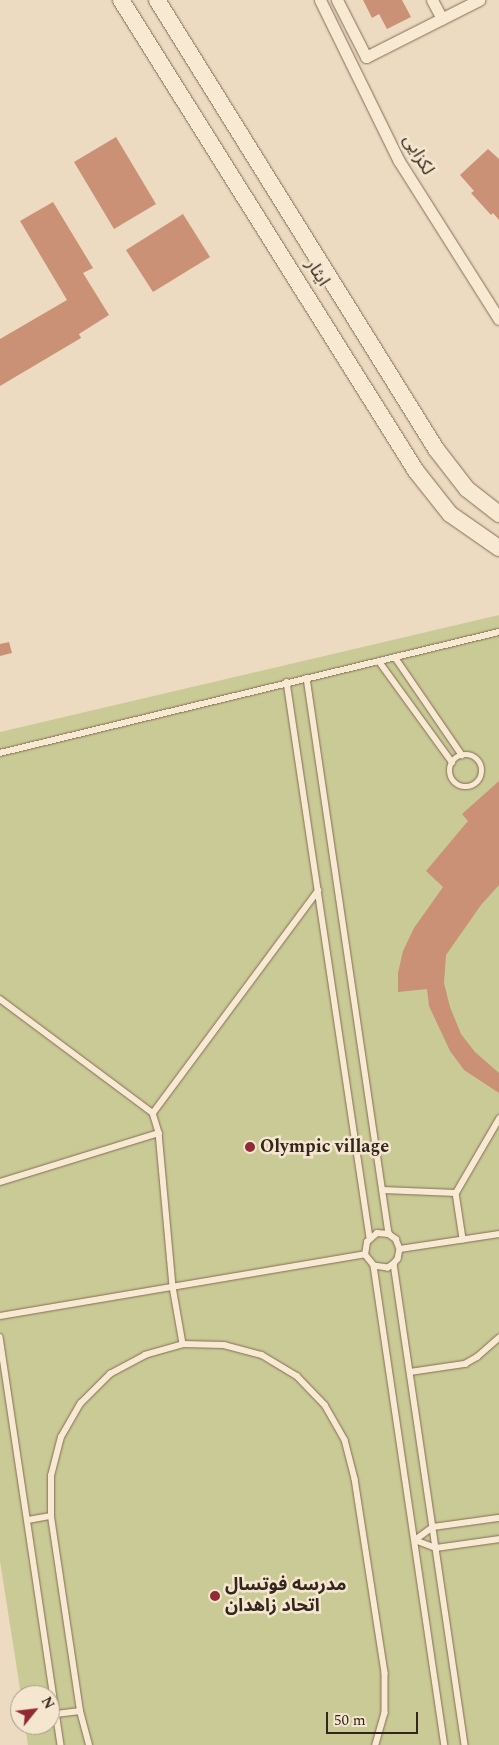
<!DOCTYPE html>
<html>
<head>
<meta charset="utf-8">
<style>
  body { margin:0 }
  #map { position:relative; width:499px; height:1745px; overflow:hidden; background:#ecdbc0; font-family:Spectral,"Noto Sans Arabic",serif }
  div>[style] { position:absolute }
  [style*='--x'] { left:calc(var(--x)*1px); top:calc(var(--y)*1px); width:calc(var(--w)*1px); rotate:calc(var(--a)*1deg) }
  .green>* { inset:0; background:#c9ca95 }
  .building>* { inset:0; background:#ca9177 }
  .roads { filter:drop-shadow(0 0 1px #856c59) drop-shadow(0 0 1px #856c59) }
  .lane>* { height:5.5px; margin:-2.75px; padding:0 2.75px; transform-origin:2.75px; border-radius:2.75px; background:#f8e9d3 }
  .lane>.ring { margin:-2.75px; padding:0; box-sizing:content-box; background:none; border:5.5px solid #f8e9d3; border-radius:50% }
  .street>* { height:11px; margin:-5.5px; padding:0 5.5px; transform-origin:5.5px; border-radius:5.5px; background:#f8e9d3 }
  .secondary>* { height:16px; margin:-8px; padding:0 8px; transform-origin:8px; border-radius:8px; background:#f8e9d3 }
  .dots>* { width:14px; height:14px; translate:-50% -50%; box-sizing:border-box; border:2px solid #f4e6cf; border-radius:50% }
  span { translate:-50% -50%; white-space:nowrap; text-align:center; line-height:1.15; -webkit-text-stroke:5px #f4e6cf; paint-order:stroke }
  .street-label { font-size:18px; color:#35261d }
  .poi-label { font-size:18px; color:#35261d; font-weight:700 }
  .left { translate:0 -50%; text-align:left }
  .north { position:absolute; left:10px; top:1685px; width:50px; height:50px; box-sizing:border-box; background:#f4e6cf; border:1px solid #a89988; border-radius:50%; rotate:61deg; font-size:14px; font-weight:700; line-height:20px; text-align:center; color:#35261d }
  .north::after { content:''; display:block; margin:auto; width:18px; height:22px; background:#922a36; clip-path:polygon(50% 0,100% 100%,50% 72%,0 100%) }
  .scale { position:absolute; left:326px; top:1712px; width:92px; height:22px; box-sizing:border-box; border:2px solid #35261d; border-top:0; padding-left:6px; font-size:15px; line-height:18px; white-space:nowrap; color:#35261d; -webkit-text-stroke:4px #f4e6cf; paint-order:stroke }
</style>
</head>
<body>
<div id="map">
  <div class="green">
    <i style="clip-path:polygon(499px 615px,499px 1745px,28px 1745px,25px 1725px,50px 1725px,50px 1695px,21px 1695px,0 1561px,0 732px)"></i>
  </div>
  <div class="building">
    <i style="clip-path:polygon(363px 0,402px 0,411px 17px,387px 29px,379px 14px,372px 18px)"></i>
    <i style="clip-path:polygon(116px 137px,156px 204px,114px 229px,74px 162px)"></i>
    <i style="clip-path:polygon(488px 149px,499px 159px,499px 220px,493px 213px,491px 215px,471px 193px,474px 191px,460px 175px)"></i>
    <i style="clip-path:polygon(53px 202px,93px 268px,83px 273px,109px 315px,79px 334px,81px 338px,0 386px,0 339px,67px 300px,20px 221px)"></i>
    <i style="clip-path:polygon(183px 214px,210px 257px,153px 292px,126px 250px)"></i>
    <i style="clip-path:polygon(9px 642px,12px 653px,0 656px,0 644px)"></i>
    <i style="clip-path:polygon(499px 781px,499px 885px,481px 905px,446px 955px,444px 983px,450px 1007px,461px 1034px,475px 1052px,499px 1073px,499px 1093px,464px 1070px,450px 1051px,429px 1006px,427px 989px,398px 992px,398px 973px,403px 951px,414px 928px,443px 887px,426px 871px,468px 821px,462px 814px)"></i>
  </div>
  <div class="roads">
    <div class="lane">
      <i style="--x:395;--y:657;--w:119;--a:55.6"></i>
      <i style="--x:379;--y:661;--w:125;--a:54.1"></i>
      <i style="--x:307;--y:678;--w:562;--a:81.61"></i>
      <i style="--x:389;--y:1234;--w:9;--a:36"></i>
      <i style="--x:396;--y:1239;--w:11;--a:68"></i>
      <i style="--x:400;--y:1249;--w:10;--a:101"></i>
      <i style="--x:398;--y:1259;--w:6;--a:129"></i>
      <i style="--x:394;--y:1264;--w:7;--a:146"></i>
      <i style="--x:388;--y:1268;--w:14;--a:-172"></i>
      <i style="--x:374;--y:1266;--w:14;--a:-129"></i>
      <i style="--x:365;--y:1255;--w:13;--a:-81"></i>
      <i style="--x:367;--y:1242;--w:13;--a:-42"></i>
      <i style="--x:377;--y:1233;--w:12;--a:5"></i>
      <i style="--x:287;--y:682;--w:562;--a:81.51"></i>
      <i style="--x:0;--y:753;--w:513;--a:-13.63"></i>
      <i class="ring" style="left:450px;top:755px;width:26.5px;height:26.5px"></i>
      <i style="--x:0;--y:999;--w:191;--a:36.7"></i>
      <i style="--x:153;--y:1113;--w:21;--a:73"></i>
      <i style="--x:159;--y:1133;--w:155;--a:84.8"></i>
      <i style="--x:173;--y:1287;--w:58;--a:80"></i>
      <i style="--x:153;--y:1113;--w:277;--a:-53.4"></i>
      <i style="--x:0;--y:1182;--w:166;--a:-17.1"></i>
      <i style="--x:383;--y:1190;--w:73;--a:2.4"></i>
      <i style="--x:456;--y:1193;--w:47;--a:81.3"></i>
      <i style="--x:456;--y:1193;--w:86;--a:-59.8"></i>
      <i style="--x:400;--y:1249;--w:100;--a:-8.6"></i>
      <i style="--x:394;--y:1264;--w:486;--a:81.6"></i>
      <i style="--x:374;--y:1266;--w:484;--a:81.6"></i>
      <i style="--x:0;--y:1316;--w:370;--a:-9.6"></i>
      <i style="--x:0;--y:1337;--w:413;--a:81.5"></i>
      <i style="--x:410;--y:1372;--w:56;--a:-8.3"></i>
      <i style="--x:465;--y:1364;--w:14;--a:-30"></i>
      <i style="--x:477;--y:1357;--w:29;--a:-41"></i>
      <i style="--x:28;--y:1520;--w:23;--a:-10"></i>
      <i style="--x:415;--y:1540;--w:22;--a:-36"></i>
      <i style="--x:433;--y:1527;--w:67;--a:-7.8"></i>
      <i style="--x:415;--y:1540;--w:22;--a:21"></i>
      <i style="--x:436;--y:1548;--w:64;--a:-8.1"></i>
      <i style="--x:56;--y:1714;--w:24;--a:-7"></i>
      <i style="--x:89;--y:1745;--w:35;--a:-105"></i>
      <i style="--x:80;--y:1711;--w:197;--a:-98.5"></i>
      <i style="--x:51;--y:1516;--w:40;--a:-90"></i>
      <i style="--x:51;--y:1476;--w:40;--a:-75.6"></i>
      <i style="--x:61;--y:1437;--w:39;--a:-60"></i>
      <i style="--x:81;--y:1403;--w:41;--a:-45"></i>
      <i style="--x:110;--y:1374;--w:40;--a:-28"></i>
      <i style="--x:145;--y:1355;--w:40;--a:-16"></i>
      <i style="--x:183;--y:1344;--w:41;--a:1.4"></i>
      <i style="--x:224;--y:1345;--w:39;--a:15"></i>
      <i style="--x:262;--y:1355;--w:41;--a:31"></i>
      <i style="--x:297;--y:1376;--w:40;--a:46"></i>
      <i style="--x:325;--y:1405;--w:40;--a:60.3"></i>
      <i style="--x:345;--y:1440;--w:40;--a:75.6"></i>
      <i style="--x:355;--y:1479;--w:196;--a:81.2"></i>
      <i style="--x:385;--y:1673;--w:40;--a:90"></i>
      <i style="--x:385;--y:1713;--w:33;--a:106"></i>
    </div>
    <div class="street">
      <i style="--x:320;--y:0;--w:179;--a:63.9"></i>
      <i style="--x:399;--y:161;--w:187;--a:57.7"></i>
      <i style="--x:337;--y:0;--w:64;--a:63"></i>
      <i style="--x:366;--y:57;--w:127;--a:-26.8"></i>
      <i style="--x:432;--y:0;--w:21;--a:62"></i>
    </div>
    <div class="secondary">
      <i style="--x:121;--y:0;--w:556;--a:57.94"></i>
      <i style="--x:416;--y:471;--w:55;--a:51.7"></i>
      <i style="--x:450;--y:514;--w:60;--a:34.8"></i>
      <i style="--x:157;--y:0;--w:529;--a:58.14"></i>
      <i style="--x:436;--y:449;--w:51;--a:52.2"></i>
      <i style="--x:467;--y:489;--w:41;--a:38"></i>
    </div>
  </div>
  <div class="dots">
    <i style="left:250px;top:1147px;background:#922a36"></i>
    <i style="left:215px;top:1596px;background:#922a36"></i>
  </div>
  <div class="street-label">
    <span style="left:418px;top:155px;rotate:60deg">لکزایی</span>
    <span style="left:317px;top:273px;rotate:58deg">ایثار</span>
  </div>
  <div class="poi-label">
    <span class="left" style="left:260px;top:1147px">Olympic village</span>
    <span class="left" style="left:225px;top:1596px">مدرسه فوتسال<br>اتحاد زاهدان</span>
  </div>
  <div class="north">N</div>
  <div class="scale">50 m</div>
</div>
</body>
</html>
